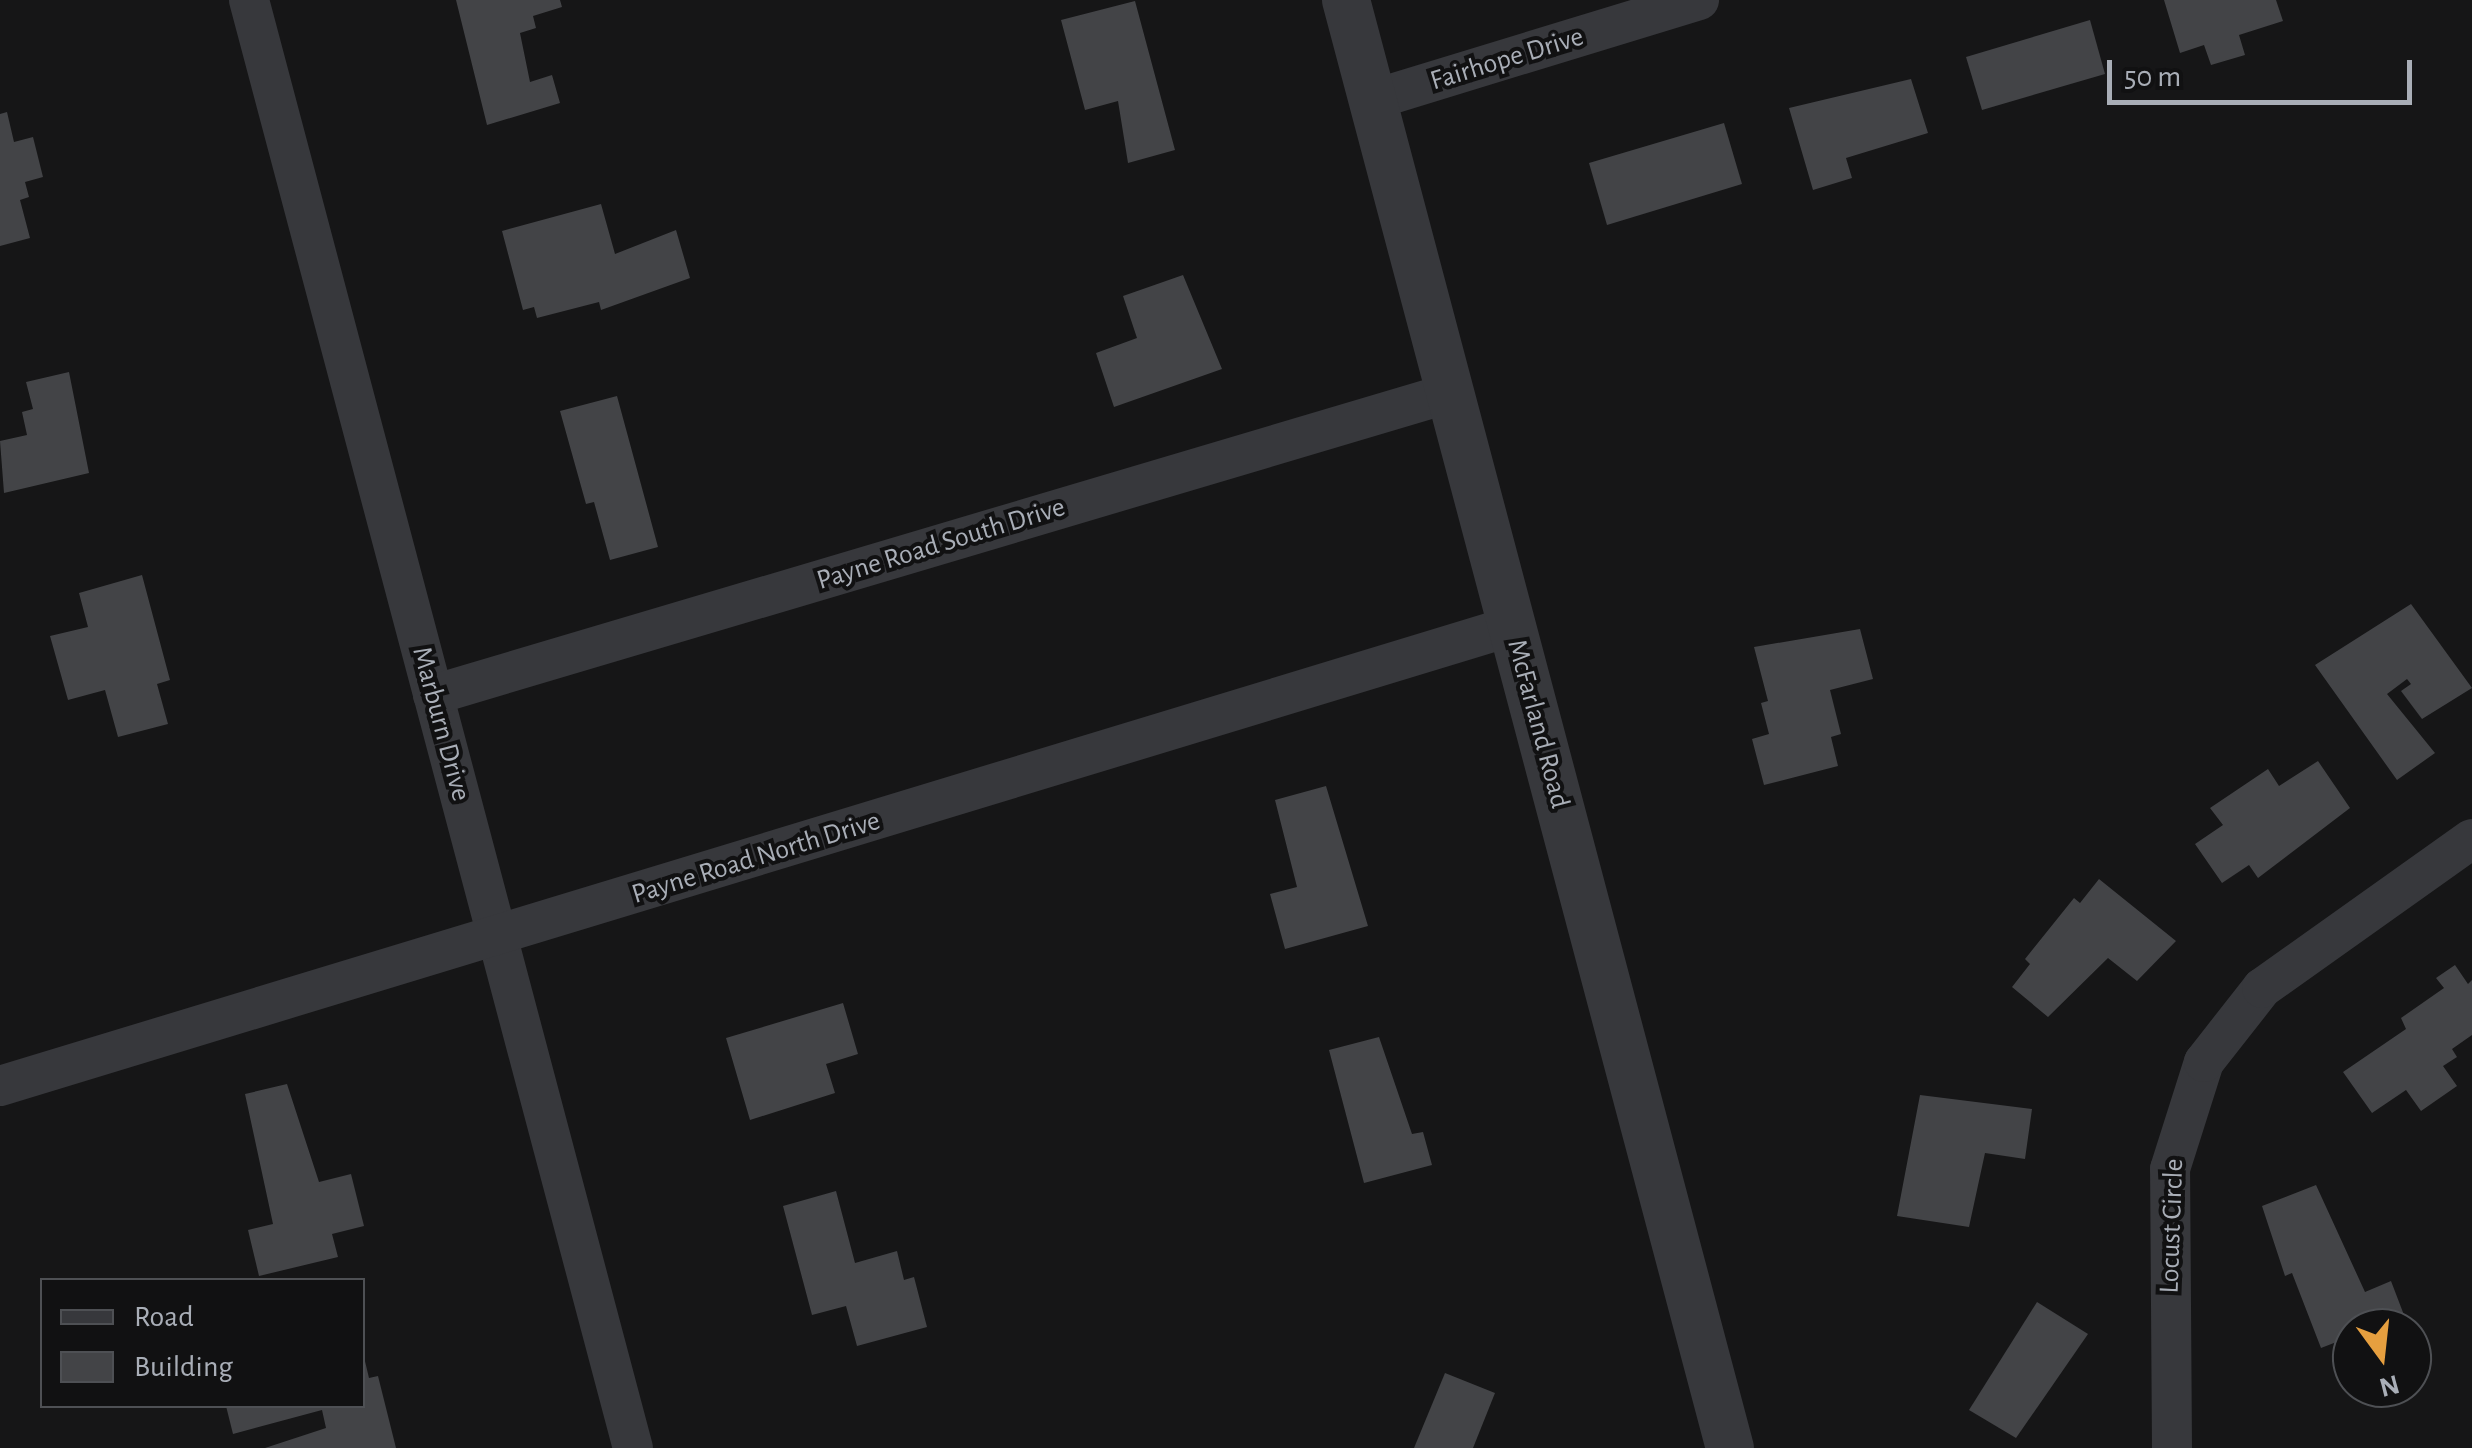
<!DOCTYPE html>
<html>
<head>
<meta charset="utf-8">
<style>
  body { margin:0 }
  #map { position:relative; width:2472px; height:1448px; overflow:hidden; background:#161617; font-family:"Alegreya Sans",sans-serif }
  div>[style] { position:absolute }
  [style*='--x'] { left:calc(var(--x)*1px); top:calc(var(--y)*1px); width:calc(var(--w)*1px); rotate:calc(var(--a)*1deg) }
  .building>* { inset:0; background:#434447 }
  .minor>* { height:40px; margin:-20px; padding:0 20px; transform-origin:20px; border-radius:20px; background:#37383c }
  .tertiary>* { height:48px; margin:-24px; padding:0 24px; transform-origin:24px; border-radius:24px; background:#37383c }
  span { translate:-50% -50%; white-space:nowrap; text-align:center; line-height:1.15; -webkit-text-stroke:8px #111112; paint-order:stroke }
  .street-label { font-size:28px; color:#a9aeb7 }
  .legend { position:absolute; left:40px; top:1278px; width:325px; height:130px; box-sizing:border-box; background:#111112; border:2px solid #4e5054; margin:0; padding:12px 18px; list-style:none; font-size:30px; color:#a9aeb7 }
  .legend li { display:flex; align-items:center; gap:20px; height:50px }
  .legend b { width:50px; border:2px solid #4e5054 }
  .north { position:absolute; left:2332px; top:1308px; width:100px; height:100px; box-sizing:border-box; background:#111112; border:2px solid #4e5054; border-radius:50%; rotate:165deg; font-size:28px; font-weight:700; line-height:40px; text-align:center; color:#a9aeb7 }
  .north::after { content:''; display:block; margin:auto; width:35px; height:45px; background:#e69f3f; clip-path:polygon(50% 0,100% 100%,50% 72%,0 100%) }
  .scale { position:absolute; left:2107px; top:60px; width:305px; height:45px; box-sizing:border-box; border:5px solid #a9aeb7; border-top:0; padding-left:12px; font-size:30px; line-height:35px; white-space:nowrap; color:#a9aeb7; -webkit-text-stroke:8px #111112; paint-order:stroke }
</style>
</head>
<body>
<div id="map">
  <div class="building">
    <i style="clip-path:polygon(456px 0,560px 0,562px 7px,533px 16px,536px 28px,520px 33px,530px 82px,552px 75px,560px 103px,487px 125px)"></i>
    <i style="clip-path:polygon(2164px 0,2276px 0,2283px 21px,2239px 35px,2245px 55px,2211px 65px,2204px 45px,2180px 53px)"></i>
    <i style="clip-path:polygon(1135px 1px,1175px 150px,1128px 163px,1118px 101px,1085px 110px,1061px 20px)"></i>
    <i style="clip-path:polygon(2090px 20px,2105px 74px,1982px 110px,1966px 57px)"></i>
    <i style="clip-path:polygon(1911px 79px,1928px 133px,1846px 158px,1852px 178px,1813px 190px,1789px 108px)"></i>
    <i style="clip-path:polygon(7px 112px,14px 142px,33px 137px,43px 177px,25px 182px,29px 197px,20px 200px,30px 238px,0 246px,0 114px)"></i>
    <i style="clip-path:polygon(1724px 123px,1742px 184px,1607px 225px,1589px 163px)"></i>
    <i style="clip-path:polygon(601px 204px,615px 254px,676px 230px,690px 278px,601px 310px,599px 302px,537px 318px,534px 307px,523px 310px,502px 231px)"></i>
    <i style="clip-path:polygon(1183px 275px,1222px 369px,1114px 407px,1096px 353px,1137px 338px,1123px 296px)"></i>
    <i style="clip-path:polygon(69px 372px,89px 473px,4px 493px,0 441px,27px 435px,22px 412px,33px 409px,26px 382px)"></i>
    <i style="clip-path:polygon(617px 396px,658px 547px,610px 560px,594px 502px,586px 504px,560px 411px)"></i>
    <i style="clip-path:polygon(142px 575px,170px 680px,157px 684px,168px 724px,118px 737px,105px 690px,68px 700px,50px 636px,88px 627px,79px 593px)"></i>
    <i style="clip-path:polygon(2411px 604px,2472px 688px,2422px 719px,2401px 691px,2411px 684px,2407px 679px,2387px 694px,2435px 753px,2397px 780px,2315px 665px)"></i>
    <i style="clip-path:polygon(1860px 629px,1873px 679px,1830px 690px,1841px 734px,1831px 737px,1838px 766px,1764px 785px,1752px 739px,1769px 734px,1761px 703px,1768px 701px,1754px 647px)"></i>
    <i style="clip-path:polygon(2318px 761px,2350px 808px,2258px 878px,2249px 865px,2222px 883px,2195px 844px,2223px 825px,2210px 808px,2268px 769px,2279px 786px)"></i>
    <i style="clip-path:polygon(1326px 786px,1368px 926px,1285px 949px,1270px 894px,1297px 887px,1275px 800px)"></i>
    <i style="clip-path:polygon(2099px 879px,2176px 941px,2137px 981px,2108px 958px,2048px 1017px,2012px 987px,2030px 964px,2025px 959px,2074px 898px,2080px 903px)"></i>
    <i style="clip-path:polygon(2455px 965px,2468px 984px,2472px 980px,2472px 1035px,2452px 1049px,2457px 1057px,2443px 1066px,2457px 1086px,2421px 1111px,2406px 1090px,2372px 1113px,2343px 1072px,2406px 1029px,2401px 1018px,2444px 988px,2436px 978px)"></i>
    <i style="clip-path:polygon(843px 1003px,858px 1054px,826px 1064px,835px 1093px,750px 1120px,726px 1038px)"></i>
    <i style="clip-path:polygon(1379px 1037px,1412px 1134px,1423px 1132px,1432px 1165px,1364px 1183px,1329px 1050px)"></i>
    <i style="clip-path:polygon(287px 1084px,319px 1182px,351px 1174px,364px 1226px,332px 1234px,338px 1257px,259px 1276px,248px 1230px,273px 1224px,245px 1094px)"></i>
    <i style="clip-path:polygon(1920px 1095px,2032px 1109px,2025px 1159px,1985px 1153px,1969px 1227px,1897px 1216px)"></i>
    <i style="clip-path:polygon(2316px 1185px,2365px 1292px,2391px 1281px,2404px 1315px,2352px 1328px,2352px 1336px,2321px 1348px,2292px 1273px,2285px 1276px,2262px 1206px)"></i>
    <i style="clip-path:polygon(836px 1191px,855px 1263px,897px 1251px,904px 1280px,914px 1277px,927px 1327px,857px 1346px,846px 1306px,812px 1315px,783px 1206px)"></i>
    <i style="clip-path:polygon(2037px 1302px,2088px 1334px,2016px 1438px,1969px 1410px)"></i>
    <i style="clip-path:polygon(364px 1357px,369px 1378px,378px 1376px,396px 1448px,265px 1448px,326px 1428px,322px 1410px,233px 1434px,226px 1406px,362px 1406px)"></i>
    <i style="clip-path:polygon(1445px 1373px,1495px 1393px,1473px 1448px,1414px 1448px)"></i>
  </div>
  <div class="minor">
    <i style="--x:249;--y:0;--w:1498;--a:75.15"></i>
    <i style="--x:1372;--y:100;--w:342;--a:-17"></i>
    <i style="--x:433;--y:695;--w:1061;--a:-16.54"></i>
    <i style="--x:0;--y:1086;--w:1580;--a:-16.92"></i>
    <i style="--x:2172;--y:1448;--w:279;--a:-90.4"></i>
    <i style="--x:2170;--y:1169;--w:112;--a:-72.4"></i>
    <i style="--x:2204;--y:1062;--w:94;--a:-51.9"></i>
    <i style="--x:2262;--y:988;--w:257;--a:-35.4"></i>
  </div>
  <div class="tertiary">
    <i style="--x:1346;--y:0;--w:1498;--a:75.15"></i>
  </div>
  <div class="street-label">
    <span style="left:1507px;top:59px;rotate:-17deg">Fairhope Drive</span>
    <span style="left:941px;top:544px;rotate:-17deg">Payne Road South Drive</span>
    <span style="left:441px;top:724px;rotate:75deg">Marburn Drive</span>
    <span style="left:1538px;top:724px;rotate:75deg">McFarland Road</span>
    <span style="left:756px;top:858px;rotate:-17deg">Payne Road North Drive</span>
    <span style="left:2172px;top:1226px;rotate:-88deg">Locust Circle</span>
  </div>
  <ul class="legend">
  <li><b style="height:12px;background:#37383c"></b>Road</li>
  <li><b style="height:28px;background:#434447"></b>Building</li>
  </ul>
  <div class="north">N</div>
  <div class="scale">50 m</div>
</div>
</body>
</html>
